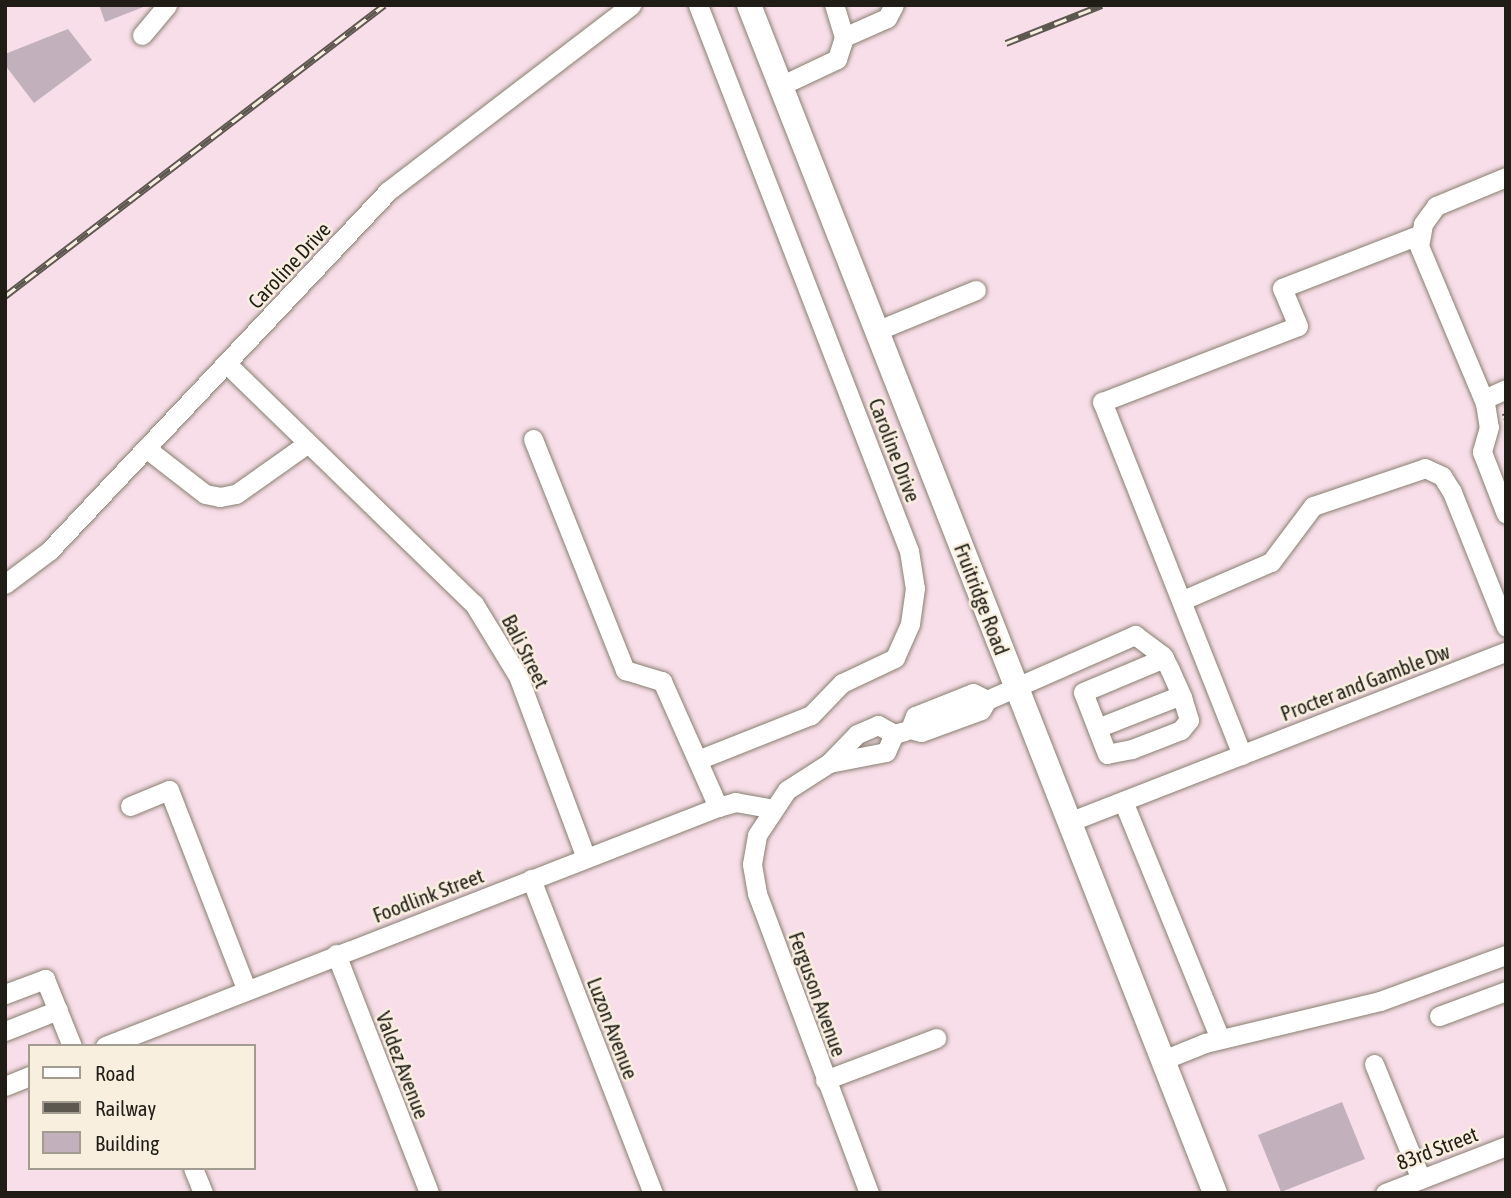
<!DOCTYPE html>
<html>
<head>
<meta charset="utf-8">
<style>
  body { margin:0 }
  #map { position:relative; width:1511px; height:1198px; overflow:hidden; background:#f8efdf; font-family:"Asap Condensed",sans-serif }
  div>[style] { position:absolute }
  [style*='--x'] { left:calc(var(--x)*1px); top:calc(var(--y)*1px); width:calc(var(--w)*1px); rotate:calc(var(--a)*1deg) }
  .industrial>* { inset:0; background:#f7dee8 }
  .building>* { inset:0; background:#c2b1bc }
  .roads { filter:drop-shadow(0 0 2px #887f71) drop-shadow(0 0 2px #887f71) }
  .minor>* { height:19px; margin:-9.5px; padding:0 9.5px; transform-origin:9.5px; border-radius:9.5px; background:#fff }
  .major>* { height:24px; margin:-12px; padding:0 12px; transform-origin:12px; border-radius:12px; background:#fff }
  .rail>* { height:7px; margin-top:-3.5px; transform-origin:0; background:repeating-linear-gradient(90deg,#f8efdf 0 13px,#5d584f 0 26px); box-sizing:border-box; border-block:2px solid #5d584f }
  span { translate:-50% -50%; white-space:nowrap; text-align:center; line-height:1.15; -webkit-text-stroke:5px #f8efdf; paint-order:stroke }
  .street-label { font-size:21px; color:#201d17 }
  .frame { position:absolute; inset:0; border:7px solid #201d17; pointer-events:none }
  .legend { position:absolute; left:28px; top:1044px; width:228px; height:126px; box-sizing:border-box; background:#f8efdf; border:2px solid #a29b8f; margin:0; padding:9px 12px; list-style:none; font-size:21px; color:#201d17 }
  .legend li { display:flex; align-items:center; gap:14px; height:35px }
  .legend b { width:35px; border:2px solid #a29b8f }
</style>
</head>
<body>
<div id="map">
  <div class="industrial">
    <i style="clip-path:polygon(evenodd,5px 5px,1506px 5px,1506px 1193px,5px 1193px,5px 5px,30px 1046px,254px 1046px,254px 1168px,30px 1168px,30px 1046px)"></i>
  </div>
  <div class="building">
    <i style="clip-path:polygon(99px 5px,146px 5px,146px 6px,105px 22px)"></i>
    <i style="clip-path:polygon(68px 29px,92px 60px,34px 103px,5px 65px,5px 54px)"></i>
    <i style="clip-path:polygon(1342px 1102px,1365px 1159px,1281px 1192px,1258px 1135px)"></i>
  </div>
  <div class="roads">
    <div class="minor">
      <i style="--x:698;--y:5;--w:585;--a:68.87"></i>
      <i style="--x:909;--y:551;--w:37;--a:81"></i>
      <i style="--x:915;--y:588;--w:36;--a:98"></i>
      <i style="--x:910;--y:624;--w:37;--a:114"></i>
      <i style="--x:895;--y:658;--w:59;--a:154.7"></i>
      <i style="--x:842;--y:683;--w:45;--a:134.1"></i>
      <i style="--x:811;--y:715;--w:119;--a:158.4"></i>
      <i style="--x:142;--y:35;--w:39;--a:-50"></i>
      <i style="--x:844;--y:37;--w:47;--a:-23.8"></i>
      <i style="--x:887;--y:18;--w:15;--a:-62"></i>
      <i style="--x:780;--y:86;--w:63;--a:-25.3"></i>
      <i style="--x:837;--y:59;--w:23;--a:-72"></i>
      <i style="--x:844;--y:37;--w:34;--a:-107"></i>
      <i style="--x:1506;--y:177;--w:76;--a:157.5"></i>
      <i style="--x:1436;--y:206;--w:22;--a:126"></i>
      <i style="--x:1423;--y:224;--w:22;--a:100"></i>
      <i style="--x:1419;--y:246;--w:170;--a:67.2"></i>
      <i style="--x:1485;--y:403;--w:24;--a:81"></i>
      <i style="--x:1489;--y:427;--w:26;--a:106"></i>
      <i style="--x:1482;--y:452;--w:66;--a:68.8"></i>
      <i style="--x:876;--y:331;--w:108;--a:-22.3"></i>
      <i style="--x:228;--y:365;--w:343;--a:44.2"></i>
      <i style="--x:474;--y:604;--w:84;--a:58.6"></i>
      <i style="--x:518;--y:676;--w:194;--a:69.5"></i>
      <i style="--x:1484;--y:399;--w:24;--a:-24"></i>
      <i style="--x:533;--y:439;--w:249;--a:68.3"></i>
      <i style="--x:625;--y:670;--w:39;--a:17"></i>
      <i style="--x:662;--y:681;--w:138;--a:66"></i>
      <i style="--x:147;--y:449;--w:73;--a:37.8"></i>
      <i style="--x:205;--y:494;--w:15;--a:11"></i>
      <i style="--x:220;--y:497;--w:16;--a:-11"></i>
      <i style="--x:236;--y:494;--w:87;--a:-35.2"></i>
      <i style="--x:5;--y:584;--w:55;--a:-36.9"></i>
      <i style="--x:49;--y:551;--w:494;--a:-46.7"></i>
      <i style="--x:388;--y:191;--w:306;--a:-37.4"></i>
      <i style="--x:1183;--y:600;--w:96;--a:-23.4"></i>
      <i style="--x:1271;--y:562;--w:70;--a:-53.1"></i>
      <i style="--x:1313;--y:506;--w:118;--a:-18.7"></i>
      <i style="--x:1425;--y:468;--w:19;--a:25"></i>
      <i style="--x:1442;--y:476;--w:19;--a:58"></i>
      <i style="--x:1452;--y:492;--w:145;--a:68.2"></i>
      <i style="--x:1097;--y:728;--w:90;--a:-21.4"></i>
      <i style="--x:910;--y:729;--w:14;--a:-69"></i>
      <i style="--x:915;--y:716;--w:62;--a:-21.6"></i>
      <i style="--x:973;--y:693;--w:16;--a:27"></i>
      <i style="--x:987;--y:700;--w:162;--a:-23.7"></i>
      <i style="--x:1135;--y:635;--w:34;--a:37"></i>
      <i style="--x:1162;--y:655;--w:4;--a:56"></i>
      <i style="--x:1164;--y:658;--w:13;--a:63"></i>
      <i style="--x:1170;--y:670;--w:30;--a:66"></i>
      <i style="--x:1182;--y:697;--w:24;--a:73"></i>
      <i style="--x:1189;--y:720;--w:13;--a:129"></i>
      <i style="--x:1181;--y:730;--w:53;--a:158.8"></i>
      <i style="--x:1132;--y:749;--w:25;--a:169"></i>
      <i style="--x:1107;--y:754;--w:66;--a:-111.2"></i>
      <i style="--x:1083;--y:692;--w:88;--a:-22.8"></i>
      <i style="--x:910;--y:729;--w:11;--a:15"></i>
      <i style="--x:921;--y:732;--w:64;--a:-20.1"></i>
      <i style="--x:981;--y:710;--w:12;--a:-59"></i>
      <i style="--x:1242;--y:755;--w:380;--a:-111.6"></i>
      <i style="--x:1102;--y:402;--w:210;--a:-21.2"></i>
      <i style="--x:1298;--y:326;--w:41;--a:-112.8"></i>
      <i style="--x:1282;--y:288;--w:149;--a:-21.2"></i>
      <i style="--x:829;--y:763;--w:58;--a:-10.9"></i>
      <i style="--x:886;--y:752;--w:20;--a:-66"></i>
      <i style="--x:894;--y:734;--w:11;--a:-15"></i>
      <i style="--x:1123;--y:801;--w:257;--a:67.8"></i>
      <i style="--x:130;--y:806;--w:42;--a:-22.3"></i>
      <i style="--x:169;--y:790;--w:213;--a:68.8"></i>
      <i style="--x:1069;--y:822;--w:469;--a:-21.3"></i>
      <i style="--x:531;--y:879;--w:337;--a:68.8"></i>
      <i style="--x:336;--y:954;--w:256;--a:68.7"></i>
      <i style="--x:5;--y:994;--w:43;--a:-20.6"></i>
      <i style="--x:45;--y:979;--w:72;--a:68.1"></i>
      <i style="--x:1439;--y:1016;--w:72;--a:-20.5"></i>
      <i style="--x:5;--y:1031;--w:57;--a:-21.6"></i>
      <i style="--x:105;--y:1046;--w:658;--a:-21.3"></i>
      <i style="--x:718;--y:807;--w:18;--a:-16"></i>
      <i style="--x:735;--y:802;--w:36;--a:10"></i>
      <i style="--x:1163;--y:1060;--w:45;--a:-22"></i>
      <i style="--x:1205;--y:1043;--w:180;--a:-13.5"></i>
      <i style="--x:1380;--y:1001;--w:134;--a:-20.1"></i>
      <i style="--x:1374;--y:1064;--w:124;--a:67.8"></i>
      <i style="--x:825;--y:1080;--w:119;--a:-20.7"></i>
      <i style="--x:5;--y:1086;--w:27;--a:-22"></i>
      <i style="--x:193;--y:1168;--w:27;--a:68"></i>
      <i style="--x:869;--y:1193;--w:320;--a:-110.5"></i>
      <i style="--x:757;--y:893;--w:29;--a:-100"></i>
      <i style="--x:752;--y:864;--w:29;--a:-80"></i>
      <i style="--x:757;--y:835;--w:54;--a:-56.3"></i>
      <i style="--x:787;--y:790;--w:50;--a:-32.7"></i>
      <i style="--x:829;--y:763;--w:40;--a:-46"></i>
      <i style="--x:857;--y:734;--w:23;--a:-23"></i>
      <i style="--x:878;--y:725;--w:18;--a:29"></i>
      <i style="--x:1385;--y:1193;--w:130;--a:-21.2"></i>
    </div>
    <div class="major">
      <i style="--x:749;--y:5;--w:1276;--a:68.58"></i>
    </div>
  </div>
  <div class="rail">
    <i style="--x:1006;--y:43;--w:103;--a:-21.6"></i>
    <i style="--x:5;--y:296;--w:478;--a:-37.5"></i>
    <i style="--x:1503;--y:417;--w:3;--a:-18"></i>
  </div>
  <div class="street-label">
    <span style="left:289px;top:265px;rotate:-47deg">Caroline Drive</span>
    <span style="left:895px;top:450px;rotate:69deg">Caroline Drive</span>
    <span style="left:982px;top:599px;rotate:69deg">Fruitridge Road</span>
    <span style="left:526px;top:651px;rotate:63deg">Bali Street</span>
    <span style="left:1365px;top:682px;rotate:-21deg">Procter and Gamble Dw</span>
    <span style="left:428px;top:895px;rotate:-21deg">Foodlink Street</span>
    <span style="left:818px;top:994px;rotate:70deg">Ferguson Avenue</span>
    <span style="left:613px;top:1028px;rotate:69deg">Luzon Avenue</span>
    <span style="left:403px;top:1065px;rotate:69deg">Valdez Avenue</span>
    <span style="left:1437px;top:1148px;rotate:-21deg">83rd Street</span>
  </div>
  <div class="frame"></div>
  <ul class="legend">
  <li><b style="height:9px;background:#fff"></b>Road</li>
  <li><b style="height:9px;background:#5d584f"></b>Railway</li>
  <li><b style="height:19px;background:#c2b1bc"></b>Building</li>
  </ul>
</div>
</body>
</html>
